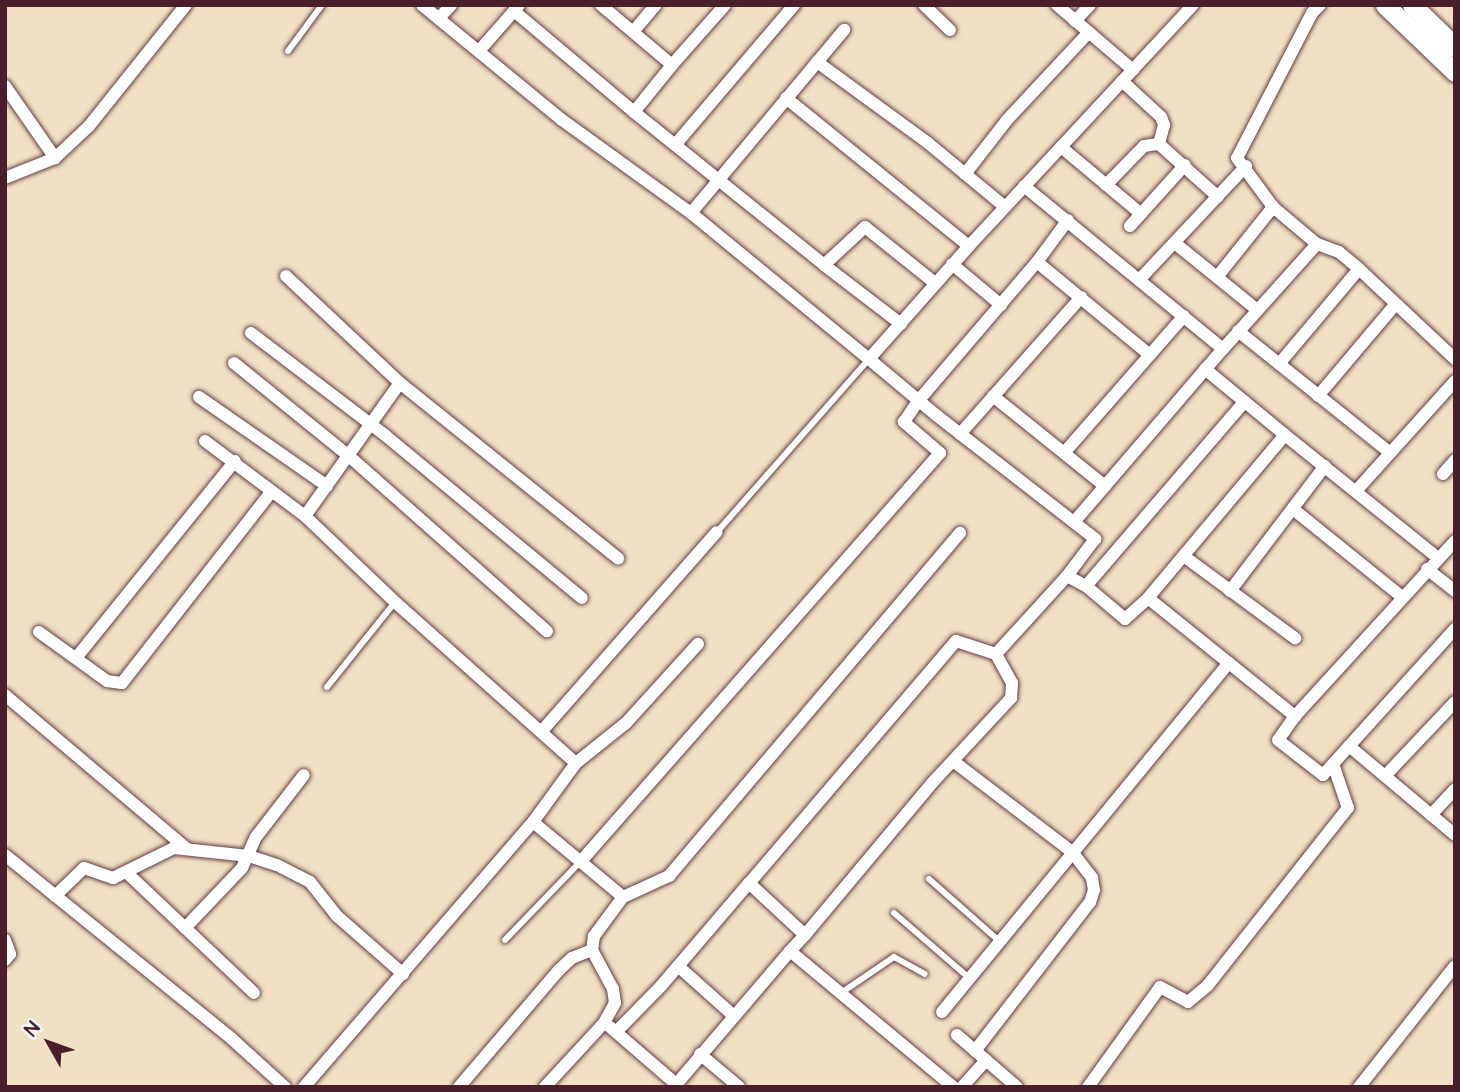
<!DOCTYPE html>
<html>
<head>
<meta charset="utf-8">
<style>
  body { margin:0 }
  #map { position:relative; width:1460px; height:1092px; overflow:hidden; background:#f1e0c4; font-family:"Architects Daughter",sans-serif }
  div>[style] { position:absolute }
  [style*='--x'] { left:calc(var(--x)*1px); top:calc(var(--y)*1px); width:calc(var(--w)*1px); rotate:calc(var(--a)*1deg) }
  .roads { filter:drop-shadow(0 0 2px #633c42) drop-shadow(0 0 2px #633c42) }
  .lane>* { height:6px; margin:-3px; padding:0 3px; transform-origin:3px; border-radius:3px; background:#fff }
  .street>* { height:12px; margin:-6px; padding:0 6px; transform-origin:6px; border-radius:6px; background:#fff }
  .primary>* { height:19px; margin:-9.5px; padding:0 9.5px; transform-origin:9.5px; border-radius:9.5px; background:#fff }
  span { translate:-50% -50%; white-space:nowrap; text-align:center; line-height:1.15; -webkit-text-stroke:5px #f6f6f2; paint-order:stroke }
  .frame { position:absolute; inset:0; border:7px solid #4a1f2b; pointer-events:none }
  .north { position:absolute; left:14px; top:1008px; width:70px; height:70px; -webkit-text-stroke:5px #f6f6f2; paint-order:stroke; rotate:310deg; font-size:19px; font-weight:700; line-height:28px; text-align:center; color:#4a1f2b }
  .north::after { content:''; display:block; margin:auto; width:24px; height:32px; background:#4a1f2b; clip-path:polygon(50% 0,100% 100%,50% 72%,0 100%) }
</style>
</head>
<body>
<div id="map">
  <div class="roads">
    <div class="lane">
      <i style="--x:288;--y:51;--w:57;--a:-53.5"></i>
      <i style="--x:717;--y:532;--w:230;--a:-48.7"></i>
      <i style="--x:327;--y:687;--w:109;--a:-51.3"></i>
      <i style="--x:929;--y:879;--w:94;--a:41.5"></i>
      <i style="--x:894;--y:913;--w:99;--a:40.9"></i>
      <i style="--x:505;--y:940;--w:110;--a:-46.1"></i>
      <i style="--x:841;--y:993;--w:64;--a:-34.2"></i>
      <i style="--x:894;--y:957;--w:35;--a:29"></i>
    </div>
    <div class="street">
      <i style="--x:422;--y:5;--w:181;--a:39.4"></i>
      <i style="--x:562;--y:120;--w:159;--a:35.8"></i>
      <i style="--x:691;--y:213;--w:230;--a:39.4"></i>
      <i style="--x:869;--y:359;--w:151;--a:-48.5"></i>
      <i style="--x:969;--y:246;--w:329;--a:-47.1"></i>
      <i style="--x:519;--y:5;--w:8;--a:130"></i>
      <i style="--x:514;--y:11;--w:157;--a:40.1"></i>
      <i style="--x:634;--y:112;--w:60;--a:-51"></i>
      <i style="--x:672;--y:65;--w:93;--a:-139.8"></i>
      <i style="--x:924;--y:5;--w:36;--a:44"></i>
      <i style="--x:1057;--y:5;--w:100;--a:40.5"></i>
      <i style="--x:1320;--y:5;--w:11;--a:135"></i>
      <i style="--x:1312;--y:13;--w:163;--a:117.3"></i>
      <i style="--x:1237;--y:158;--w:61;--a:53.7"></i>
      <i style="--x:1273;--y:207;--w:57;--a:40.1"></i>
      <i style="--x:1317;--y:244;--w:23;--a:20"></i>
      <i style="--x:1339;--y:252;--w:26;--a:40"></i>
      <i style="--x:1359;--y:269;--w:132;--a:43.2"></i>
      <i style="--x:439;--y:18;--w:18;--a:-47"></i>
      <i style="--x:1075;--y:21;--w:22;--a:-47"></i>
      <i style="--x:633;--y:32;--w:35;--a:-50"></i>
      <i style="--x:479;--y:51;--w:53;--a:-48.8"></i>
      <i style="--x:817;--y:62;--w:137;--a:36.1"></i>
      <i style="--x:928;--y:143;--w:100;--a:39.7"></i>
      <i style="--x:672;--y:65;--w:80;--a:-48.5"></i>
      <i style="--x:1122;--y:81;--w:53;--a:42.7"></i>
      <i style="--x:1161;--y:117;--w:9;--a:69"></i>
      <i style="--x:1164;--y:125;--w:20;--a:105"></i>
      <i style="--x:5;--y:86;--w:88;--a:55.2"></i>
      <i style="--x:55;--y:158;--w:54;--a:158.2"></i>
      <i style="--x:786;--y:98;--w:235;--a:39"></i>
      <i style="--x:634;--y:112;--w:244;--a:38.8"></i>
      <i style="--x:824;--y:265;--w:56;--a:-42.8"></i>
      <i style="--x:865;--y:227;--w:90;--a:38.7"></i>
      <i style="--x:675;--y:145;--w:184;--a:-49.6"></i>
      <i style="--x:1061;--y:147;--w:104;--a:39.9"></i>
      <i style="--x:55;--y:158;--w:47;--a:-43.3"></i>
      <i style="--x:89;--y:126;--w:155;--a:-51.3"></i>
      <i style="--x:965;--y:174;--w:68;--a:-52.1"></i>
      <i style="--x:1007;--y:120;--w:120;--a:-47"></i>
      <i style="--x:1106;--y:185;--w:54;--a:-45.7"></i>
      <i style="--x:1144;--y:146;--w:15;--a:-8"></i>
      <i style="--x:1159;--y:144;--w:79;--a:41.9"></i>
      <i style="--x:1024;--y:186;--w:257;--a:39.3"></i>
      <i style="--x:1223;--y:349;--w:141;--a:-48.2"></i>
      <i style="--x:691;--y:213;--w:239;--a:-50.1"></i>
      <i style="--x:1130;--y:226;--w:82;--a:-48"></i>
      <i style="--x:1176;--y:244;--w:103;--a:39.1"></i>
      <i style="--x:1037;--y:262;--w:146;--a:39.5"></i>
      <i style="--x:952;--y:264;--w:64;--a:39.9"></i>
      <i style="--x:824;--y:265;--w:97;--a:37.5"></i>
      <i style="--x:286;--y:276;--w:156;--a:43.2"></i>
      <i style="--x:400;--y:383;--w:280;--a:38.8"></i>
      <i style="--x:1217;--y:277;--w:90;--a:-51.3"></i>
      <i style="--x:1140;--y:279;--w:155;--a:-46.8"></i>
      <i style="--x:1238;--y:331;--w:193;--a:38.7"></i>
      <i style="--x:251;--y:333;--w:170;--a:37.3"></i>
      <i style="--x:386;--y:436;--w:254;--a:39.6"></i>
      <i style="--x:869;--y:359;--w:87;--a:39.9"></i>
      <i style="--x:936;--y:415;--w:202;--a:37.9"></i>
      <i style="--x:1095;--y:539;--w:46;--a:127.1"></i>
      <i style="--x:1067;--y:576;--w:105;--a:132.3"></i>
      <i style="--x:996;--y:654;--w:42;--a:-162"></i>
      <i style="--x:956;--y:641;--w:318;--a:130.5"></i>
      <i style="--x:749;--y:883;--w:76;--a:42.9"></i>
      <i style="--x:805;--y:935;--w:22;--a:133"></i>
      <i style="--x:790;--y:951;--w:212;--a:39.8"></i>
      <i style="--x:234;--y:363;--w:149;--a:39"></i>
      <i style="--x:350;--y:457;--w:263;--a:41.5"></i>
      <i style="--x:1279;--y:364;--w:124;--a:-49.9"></i>
      <i style="--x:1205;--y:369;--w:104;--a:39.5"></i>
      <i style="--x:993;--y:396;--w:144;--a:38.8"></i>
      <i style="--x:1318;--y:396;--w:119;--a:-49.8"></i>
      <i style="--x:199;--y:397;--w:156;--a:34.8"></i>
      <i style="--x:960;--y:434;--w:183;--a:-48.5"></i>
      <i style="--x:205;--y:441;--w:125;--a:36.9"></i>
      <i style="--x:305;--y:516;--w:124;--a:43.7"></i>
      <i style="--x:395;--y:602;--w:242;--a:41.7"></i>
      <i style="--x:576;--y:763;--w:73;--a:126.1"></i>
      <i style="--x:533;--y:822;--w:117;--a:39.8"></i>
      <i style="--x:623;--y:897;--w:49;--a:126.6"></i>
      <i style="--x:594;--y:936;--w:14;--a:98"></i>
      <i style="--x:592;--y:950;--w:44;--a:61.7"></i>
      <i style="--x:613;--y:989;--w:14;--a:82"></i>
      <i style="--x:615;--y:1003;--w:23;--a:119"></i>
      <i style="--x:604;--y:1023;--w:87;--a:132.7"></i>
      <i style="--x:1064;--y:453;--w:182;--a:-48.8"></i>
      <i style="--x:1443;--y:474;--w:18;--a:-49"></i>
      <i style="--x:1356;--y:491;--w:148;--a:-48"></i>
      <i style="--x:1293;--y:509;--w:140;--a:38.9"></i>
      <i style="--x:305;--y:516;--w:163;--a:-54.5"></i>
      <i style="--x:1074;--y:522;--w:228;--a:-49.3"></i>
      <i style="--x:1455;--y:541;--w:237;--a:132.4"></i>
      <i style="--x:1295;--y:716;--w:29;--a:125"></i>
      <i style="--x:1278;--y:740;--w:57;--a:37.9"></i>
      <i style="--x:1323;--y:775;--w:197;--a:-47.9"></i>
      <i style="--x:1185;--y:557;--w:137;--a:36.4"></i>
      <i style="--x:1427;--y:569;--w:36;--a:38"></i>
      <i style="--x:1067;--y:576;--w:21;--a:28"></i>
      <i style="--x:1086;--y:586;--w:51;--a:40.2"></i>
      <i style="--x:1125;--y:619;--w:31;--a:-42"></i>
      <i style="--x:1148;--y:598;--w:189;--a:38.8"></i>
      <i style="--x:1086;--y:586;--w:243;--a:-49.3"></i>
      <i style="--x:1230;--y:591;--w:157;--a:-52.8"></i>
      <i style="--x:1148;--y:598;--w:213;--a:-50"></i>
      <i style="--x:1285;--y:435;--w:195;--a:38.8"></i>
      <i style="--x:39;--y:632;--w:84;--a:35.8"></i>
      <i style="--x:107;--y:681;--w:15;--a:8"></i>
      <i style="--x:122;--y:683;--w:242;--a:-52"></i>
      <i style="--x:76;--y:658;--w:253;--a:-51.1"></i>
      <i style="--x:5;--y:695;--w:237;--a:40.2"></i>
      <i style="--x:541;--y:732;--w:266;--a:-48.7"></i>
      <i style="--x:1349;--y:746;--w:138;--a:40"></i>
      <i style="--x:953;--y:761;--w:150;--a:37.4"></i>
      <i style="--x:1072;--y:852;--w:33;--a:52"></i>
      <i style="--x:1092;--y:878;--w:12;--a:81"></i>
      <i style="--x:1094;--y:890;--w:13;--a:108"></i>
      <i style="--x:1090;--y:902;--w:188;--a:127.7"></i>
      <i style="--x:576;--y:763;--w:64;--a:-38.7"></i>
      <i style="--x:626;--y:723;--w:107;--a:-47.7"></i>
      <i style="--x:1385;--y:776;--w:102;--a:-46.6"></i>
      <i style="--x:1431;--y:815;--w:35;--a:-47"></i>
      <i style="--x:5;--y:855;--w:292;--a:39"></i>
      <i style="--x:232;--y:1039;--w:72;--a:42.2"></i>
      <i style="--x:582;--y:860;--w:542;--a:-48.66"></i>
      <i style="--x:940;--y:453;--w:48;--a:-139.3"></i>
      <i style="--x:904;--y:422;--w:27;--a:-56"></i>
      <i style="--x:919;--y:400;--w:182;--a:-49.5"></i>
      <i style="--x:1037;--y:262;--w:52;--a:-53.6"></i>
      <i style="--x:126;--y:872;--w:176;--a:43.4"></i>
      <i style="--x:55;--y:896;--w:40;--a:-44"></i>
      <i style="--x:84;--y:868;--w:31;--a:19"></i>
      <i style="--x:113;--y:878;--w:68;--a:-26.2"></i>
      <i style="--x:174;--y:848;--w:75;--a:6.1"></i>
      <i style="--x:249;--y:856;--w:29;--a:18"></i>
      <i style="--x:277;--y:865;--w:37;--a:27"></i>
      <i style="--x:310;--y:882;--w:43;--a:51.5"></i>
      <i style="--x:337;--y:916;--w:88;--a:41.3"></i>
      <i style="--x:623;--y:897;--w:51;--a:-24.5"></i>
      <i style="--x:669;--y:876;--w:450;--a:-49.7"></i>
      <i style="--x:185;--y:928;--w:83;--a:-46.5"></i>
      <i style="--x:242;--y:868;--w:34;--a:-66"></i>
      <i style="--x:256;--y:837;--w:78;--a:-52.3"></i>
      <i style="--x:805;--y:935;--w:199;--a:-50.1"></i>
      <i style="--x:933;--y:782;--w:115;--a:-47.1"></i>
      <i style="--x:1011;--y:698;--w:15;--a:-86"></i>
      <i style="--x:1012;--y:683;--w:33;--a:-119"></i>
      <i style="--x:5;--y:940;--w:15;--a:70"></i>
      <i style="--x:10;--y:954;--w:8;--a:130"></i>
      <i style="--x:678;--y:966;--w:75;--a:41.8"></i>
      <i style="--x:942;--y:1012;--w:452;--a:-50.6"></i>
      <i style="--x:610;--y:1027;--w:87;--a:40.8"></i>
      <i style="--x:617;--y:1031;--w:63;--a:-45.6"></i>
      <i style="--x:661;--y:986;--w:135;--a:-49.5"></i>
      <i style="--x:957;--y:1035;--w:79;--a:40.9"></i>
      <i style="--x:700;--y:1054;--w:51;--a:40.2"></i>
      <i style="--x:304;--y:1087;--w:350;--a:-49.2"></i>
      <i style="--x:459;--y:1087;--w:154;--a:-49.5"></i>
      <i style="--x:559;--y:970;--w:18;--a:-43"></i>
      <i style="--x:572;--y:958;--w:22;--a:-22"></i>
      <i style="--x:674;--y:1087;--w:179;--a:-49.5"></i>
      <i style="--x:962;--y:1087;--w:36;--a:-48"></i>
      <i style="--x:1088;--y:1087;--w:123;--a:-54.2"></i>
      <i style="--x:1160;--y:987;--w:32;--a:28"></i>
      <i style="--x:1188;--y:1002;--w:26;--a:-40"></i>
      <i style="--x:1208;--y:985;--w:226;--a:-51.7"></i>
      <i style="--x:1348;--y:808;--w:46;--a:-108.8"></i>
      <i style="--x:1359;--y:1087;--w:154;--a:-51.6"></i>
    </div>
    <div class="primary">
      <i style="--x:1385;--y:5;--w:97;--a:43.7"></i>
      <i style="--x:1412;--y:5;--w:60;--a:44.3"></i>
    </div>
  </div>
  <div class="frame"></div>
  <div class="north">N</div>
</div>
</body>
</html>
